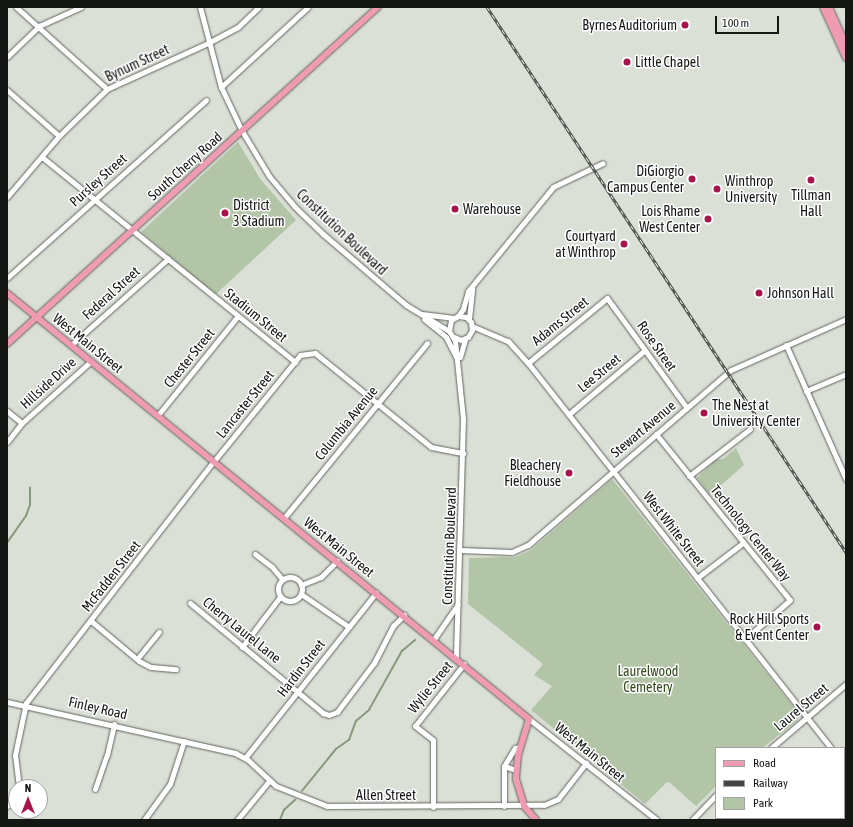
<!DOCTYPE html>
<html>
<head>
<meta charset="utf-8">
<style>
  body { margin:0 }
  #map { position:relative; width:853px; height:827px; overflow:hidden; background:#dbe0d7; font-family:"Asap Condensed",sans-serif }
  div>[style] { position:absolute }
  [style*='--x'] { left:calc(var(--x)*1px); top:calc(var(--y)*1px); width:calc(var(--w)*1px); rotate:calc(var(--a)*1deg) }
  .green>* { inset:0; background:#b3c5a7 }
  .stream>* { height:1.5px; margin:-0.75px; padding:0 0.75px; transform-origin:0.75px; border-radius:0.75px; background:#87997c }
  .roads { filter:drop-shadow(0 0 1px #60655d) drop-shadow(0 0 1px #60655d) }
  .minor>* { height:5px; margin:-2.5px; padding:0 2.5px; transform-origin:2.5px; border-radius:2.5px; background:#fff }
  .minor>.ring { margin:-2.5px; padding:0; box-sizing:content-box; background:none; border:5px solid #fff; border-radius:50% }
  .major>* { height:6px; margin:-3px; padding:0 3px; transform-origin:3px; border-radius:3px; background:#ef9bb2 }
  .rail>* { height:3px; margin-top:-1.5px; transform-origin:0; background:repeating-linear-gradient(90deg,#fff 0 4.5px,#434641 0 9px); box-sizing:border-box; border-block:1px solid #434641 }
  .dots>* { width:11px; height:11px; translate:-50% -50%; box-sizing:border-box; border:2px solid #fff; border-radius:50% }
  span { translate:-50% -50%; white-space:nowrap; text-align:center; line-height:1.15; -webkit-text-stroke:3px #fff; paint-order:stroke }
  .poi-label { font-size:14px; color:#151714 }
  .right { translate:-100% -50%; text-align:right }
  .left { translate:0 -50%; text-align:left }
  .street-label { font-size:14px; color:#151714 }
  .park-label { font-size:14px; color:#344d1f }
  .frame { position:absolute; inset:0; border:8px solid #151714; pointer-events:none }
  .legend { position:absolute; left:715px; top:747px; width:130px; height:72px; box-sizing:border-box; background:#fff; border:1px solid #a1a2a1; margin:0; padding:5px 7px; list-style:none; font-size:12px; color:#151714 }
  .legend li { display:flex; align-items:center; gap:8px; height:20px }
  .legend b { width:20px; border:1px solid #a1a2a1 }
  .north { position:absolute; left:8px; top:779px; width:40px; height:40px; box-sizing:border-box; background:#fff; border:1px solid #a1a2a1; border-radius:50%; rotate:0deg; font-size:11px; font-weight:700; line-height:16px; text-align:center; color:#151714 }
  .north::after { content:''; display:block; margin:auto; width:14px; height:18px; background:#a7134b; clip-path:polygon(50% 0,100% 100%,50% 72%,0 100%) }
  .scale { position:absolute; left:715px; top:16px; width:64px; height:18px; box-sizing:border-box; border:2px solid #151714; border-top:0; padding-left:5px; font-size:12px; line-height:14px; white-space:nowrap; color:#151714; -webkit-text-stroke:3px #fff; paint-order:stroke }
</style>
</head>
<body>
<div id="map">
  <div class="green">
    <i style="clip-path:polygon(238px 142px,261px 180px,296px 220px,215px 295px,141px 232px)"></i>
    <i style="clip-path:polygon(736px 448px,744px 465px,710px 495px,697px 478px,716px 459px,723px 459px)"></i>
    <i style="clip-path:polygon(612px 479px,799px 714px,797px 721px,762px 748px,716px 748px,716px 786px,696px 806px,669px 782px,666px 783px,645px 804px,531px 710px,552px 686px,534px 675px,543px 664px,468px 604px,469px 558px,515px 557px,531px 550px)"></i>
  </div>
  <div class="stream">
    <i style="--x:7;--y:543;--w:33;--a:-55"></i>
    <i style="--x:26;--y:516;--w:12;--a:-70"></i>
    <i style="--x:30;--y:505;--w:17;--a:-90"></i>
    <i style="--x:302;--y:791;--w:54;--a:-51"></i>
    <i style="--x:336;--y:749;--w:16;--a:-35"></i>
    <i style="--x:349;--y:740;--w:20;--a:-70"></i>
    <i style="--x:356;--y:721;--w:17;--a:-40"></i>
    <i style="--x:369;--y:710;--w:68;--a:-60.8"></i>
    <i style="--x:402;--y:651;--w:17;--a:-40"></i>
    <i style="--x:280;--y:820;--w:11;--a:-68"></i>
    <i style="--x:284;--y:810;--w:15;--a:-42"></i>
  </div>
  <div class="roads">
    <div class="minor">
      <i style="--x:16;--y:7;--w:122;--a:42"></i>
      <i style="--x:200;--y:7;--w:83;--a:75.3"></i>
      <i style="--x:221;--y:87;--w:49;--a:64.5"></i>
      <i style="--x:242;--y:131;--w:52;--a:59"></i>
      <i style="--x:269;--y:176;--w:40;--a:50"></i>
      <i style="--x:295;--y:207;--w:39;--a:44"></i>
      <i style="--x:323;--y:234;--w:109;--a:40.5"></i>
      <i style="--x:406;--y:305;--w:50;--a:31.2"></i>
      <i style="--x:449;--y:331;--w:12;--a:59"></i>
      <i style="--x:455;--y:341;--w:78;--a:84.1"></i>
      <i style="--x:463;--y:419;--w:239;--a:91.7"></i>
      <i style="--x:7;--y:57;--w:45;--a:-44.1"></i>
      <i style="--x:39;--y:26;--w:46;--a:-24.3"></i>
      <i style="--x:221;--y:87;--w:118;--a:-42.6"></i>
      <i style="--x:7;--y:90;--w:69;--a:41.5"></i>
      <i style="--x:42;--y:157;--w:326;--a:39"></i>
      <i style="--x:7;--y:197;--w:80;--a:-49.6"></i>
      <i style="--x:59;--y:136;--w:67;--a:-44.4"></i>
      <i style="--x:107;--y:89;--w:111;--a:-24.5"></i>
      <i style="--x:208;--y:43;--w:34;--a:-28"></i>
      <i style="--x:238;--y:27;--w:29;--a:-44"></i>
      <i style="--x:7;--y:278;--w:267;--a:-41.8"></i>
      <i style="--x:422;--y:314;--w:32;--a:7"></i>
      <i style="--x:458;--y:316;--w:9;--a:-54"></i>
      <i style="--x:463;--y:309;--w:19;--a:-74"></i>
      <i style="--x:468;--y:291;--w:134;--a:-50.7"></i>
      <i style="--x:553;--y:187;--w:55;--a:-25.6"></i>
      <i style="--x:424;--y:319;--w:28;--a:39"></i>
      <i style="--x:446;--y:337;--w:22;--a:63"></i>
      <i style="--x:469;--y:319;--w:31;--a:-84"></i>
      <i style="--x:472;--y:326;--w:39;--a:23"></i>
      <i style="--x:508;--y:341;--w:30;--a:48"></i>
      <i style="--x:528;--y:363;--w:490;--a:51.8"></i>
      <i style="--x:449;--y:331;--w:11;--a:-80"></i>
      <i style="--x:451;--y:320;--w:8;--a:-30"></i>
      <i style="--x:458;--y:316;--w:8;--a:7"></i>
      <i style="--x:466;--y:317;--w:7;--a:45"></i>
      <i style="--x:471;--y:322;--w:8;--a:83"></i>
      <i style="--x:472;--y:330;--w:8;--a:120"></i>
      <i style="--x:468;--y:337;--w:8;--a:157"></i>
      <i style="--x:461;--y:340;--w:8;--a:-157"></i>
      <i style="--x:71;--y:345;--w:130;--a:-41.6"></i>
      <i style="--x:786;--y:345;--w:147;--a:65.9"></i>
      <i style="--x:460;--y:357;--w:19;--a:-74"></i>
      <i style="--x:528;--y:363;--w:102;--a:-39.4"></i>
      <i style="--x:607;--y:298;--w:136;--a:54"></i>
      <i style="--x:806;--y:391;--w:43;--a:-23"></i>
      <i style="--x:7;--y:411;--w:19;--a:39"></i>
      <i style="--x:569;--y:414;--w:99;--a:-40.1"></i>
      <i style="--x:158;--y:415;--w:127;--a:-51.1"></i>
      <i style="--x:656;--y:434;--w:213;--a:51.1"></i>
      <i style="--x:790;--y:600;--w:60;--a:139.1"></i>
      <i style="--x:7;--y:442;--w:24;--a:-52"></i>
      <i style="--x:22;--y:423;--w:93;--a:-41.9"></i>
      <i style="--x:689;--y:476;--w:77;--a:-37.6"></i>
      <i style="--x:284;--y:518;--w:226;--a:-50.7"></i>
      <i style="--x:460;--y:550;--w:52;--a:2.2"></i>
      <i style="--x:512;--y:552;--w:17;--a:-24"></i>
      <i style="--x:528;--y:545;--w:268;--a:-40.8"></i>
      <i style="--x:731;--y:370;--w:126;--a:-23.9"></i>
      <i style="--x:255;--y:554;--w:21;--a:37"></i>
      <i style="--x:272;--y:567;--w:16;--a:50"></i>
      <i class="ring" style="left:278px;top:577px;width:19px;height:19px"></i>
      <i style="--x:697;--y:578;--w:58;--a:-37.3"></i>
      <i style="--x:301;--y:585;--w:22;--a:-22"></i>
      <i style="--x:321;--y:577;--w:23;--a:-45"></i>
      <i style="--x:301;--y:594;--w:58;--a:34.5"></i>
      <i style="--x:190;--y:603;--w:173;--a:39.6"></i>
      <i style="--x:323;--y:713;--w:6;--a:18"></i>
      <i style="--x:329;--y:715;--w:9;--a:-21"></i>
      <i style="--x:337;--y:712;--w:15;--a:-53"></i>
      <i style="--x:346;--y:700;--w:46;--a:-52.9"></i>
      <i style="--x:374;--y:663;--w:42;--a:-62.8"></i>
      <i style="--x:393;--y:626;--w:16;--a:-45"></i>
      <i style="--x:91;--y:621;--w:62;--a:39.8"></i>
      <i style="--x:139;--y:661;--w:13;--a:27"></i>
      <i style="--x:151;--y:667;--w:25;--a:5"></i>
      <i style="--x:434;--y:639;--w:42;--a:-55.6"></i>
      <i style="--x:242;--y:647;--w:63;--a:-52.8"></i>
      <i style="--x:137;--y:659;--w:35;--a:-51"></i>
      <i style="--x:7;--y:702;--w:234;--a:12.6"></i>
      <i style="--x:235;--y:753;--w:15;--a:28"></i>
      <i style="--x:248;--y:760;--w:38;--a:43"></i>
      <i style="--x:276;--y:786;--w:55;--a:21.4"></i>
      <i style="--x:327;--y:806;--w:217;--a:-0.3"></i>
      <i style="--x:544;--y:805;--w:15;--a:-23"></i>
      <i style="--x:558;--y:799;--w:46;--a:-52.1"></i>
      <i style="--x:529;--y:719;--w:163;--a:38.3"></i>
      <i style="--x:771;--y:748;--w:99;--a:-40.5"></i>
      <i style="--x:245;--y:758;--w:211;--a:-51.6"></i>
      <i style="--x:844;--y:765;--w:3;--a:45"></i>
      <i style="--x:504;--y:766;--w:13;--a:18"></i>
      <i style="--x:19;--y:787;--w:32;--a:-97"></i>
      <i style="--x:15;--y:755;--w:53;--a:-78.1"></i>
      <i style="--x:26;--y:703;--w:306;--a:-52.2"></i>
      <i style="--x:214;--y:461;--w:136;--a:-50.9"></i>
      <i style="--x:300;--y:355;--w:15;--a:-8"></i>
      <i style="--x:315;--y:353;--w:149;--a:39"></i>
      <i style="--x:431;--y:447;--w:33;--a:11"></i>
      <i style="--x:95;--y:789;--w:36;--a:-71"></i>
      <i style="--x:107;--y:755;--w:32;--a:-77"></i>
      <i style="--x:7;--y:806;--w:13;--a:-45"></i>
      <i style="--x:504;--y:806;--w:40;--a:-90"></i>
      <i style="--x:504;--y:766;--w:21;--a:-59"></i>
      <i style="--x:515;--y:748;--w:5;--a:-11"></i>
      <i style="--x:433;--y:807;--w:67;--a:-90"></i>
      <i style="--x:433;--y:740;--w:23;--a:-142"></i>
      <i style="--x:415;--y:726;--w:79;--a:-51.7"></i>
      <i style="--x:792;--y:818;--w:3;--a:45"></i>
      <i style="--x:144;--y:820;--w:44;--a:-54.2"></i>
      <i style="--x:170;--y:784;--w:45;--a:-72"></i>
      <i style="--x:237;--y:820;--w:50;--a:-50.6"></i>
      <i style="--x:692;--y:820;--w:35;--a:-46"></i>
    </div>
    <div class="major">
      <i style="--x:823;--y:7;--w:56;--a:65.7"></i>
      <i style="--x:829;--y:7;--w:42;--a:65.9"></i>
      <i style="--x:7;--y:293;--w:674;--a:39.22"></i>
      <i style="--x:529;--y:719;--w:38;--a:107"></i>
      <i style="--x:518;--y:755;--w:24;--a:95"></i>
      <i style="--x:516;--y:779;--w:28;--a:73"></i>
      <i style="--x:524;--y:806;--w:18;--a:49"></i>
      <i style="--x:7;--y:344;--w:501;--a:-42.25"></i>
    </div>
  </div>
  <div class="rail">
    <i style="--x:487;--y:7;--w:653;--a:56.63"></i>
  </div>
  <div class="dots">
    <i style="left:685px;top:25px;background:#a7134b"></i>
    <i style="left:627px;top:62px;background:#a7134b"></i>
    <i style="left:692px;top:179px;background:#a7134b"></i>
    <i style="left:811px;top:180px;background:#a7134b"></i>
    <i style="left:717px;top:189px;background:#a7134b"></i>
    <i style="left:455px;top:209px;background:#a7134b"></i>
    <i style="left:225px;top:213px;background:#a7134b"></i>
    <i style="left:708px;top:219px;background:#a7134b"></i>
    <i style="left:624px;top:244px;background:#a7134b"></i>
    <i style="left:759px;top:293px;background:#a7134b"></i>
    <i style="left:704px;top:413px;background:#a7134b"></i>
    <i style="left:569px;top:473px;background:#a7134b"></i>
    <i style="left:817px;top:627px;background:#a7134b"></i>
  </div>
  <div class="poi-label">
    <span class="right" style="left:677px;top:25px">Byrnes Auditorium</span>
    <span class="left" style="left:635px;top:62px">Little Chapel</span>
    <span class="right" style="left:684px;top:179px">DiGiorgio<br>Campus Center</span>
    <span class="left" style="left:725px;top:189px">Winthrop<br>University</span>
    <span style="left:811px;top:203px">Tillman<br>Hall</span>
    <span class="left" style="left:233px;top:213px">District<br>3 Stadium</span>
    <span class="left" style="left:463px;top:209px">Warehouse</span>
    <span class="right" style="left:700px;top:219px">Lois Rhame<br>West Center</span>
    <span class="right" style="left:616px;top:244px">Courtyard<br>at Winthrop</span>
    <span class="left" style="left:767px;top:293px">Johnson Hall</span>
    <span class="left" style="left:712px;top:413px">The Nest at<br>University Center</span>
    <span class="right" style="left:561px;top:473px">Bleachery<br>Fieldhouse</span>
    <span class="right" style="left:809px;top:627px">Rock Hill Sports<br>&amp; Event Center</span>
  </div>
  <div class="street-label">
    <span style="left:137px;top:63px;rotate:-25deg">Bynum Street</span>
    <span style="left:185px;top:166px;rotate:-42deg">South Cherry Road</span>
    <span style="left:98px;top:180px;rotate:-42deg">Pursley Street</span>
    <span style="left:342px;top:232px;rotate:43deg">Constitution Boulevard</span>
    <span style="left:111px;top:293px;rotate:-42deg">Federal Street</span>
    <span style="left:256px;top:315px;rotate:39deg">Stadium Street</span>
    <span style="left:560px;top:321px;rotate:-39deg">Adams Street</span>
    <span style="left:88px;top:343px;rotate:39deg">West Main Street</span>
    <span style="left:657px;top:346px;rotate:55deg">Rose Street</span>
    <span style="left:189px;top:358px;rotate:-51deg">Chester Street</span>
    <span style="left:599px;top:373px;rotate:-40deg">Lee Street</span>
    <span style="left:48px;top:383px;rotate:-42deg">Hillside Drive</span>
    <span style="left:245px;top:404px;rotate:-51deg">Lancaster Street</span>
    <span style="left:346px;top:423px;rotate:-51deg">Columbia Avenue</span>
    <span style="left:643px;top:429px;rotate:-40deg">Stewart Avenue</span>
    <span style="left:674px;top:529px;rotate:52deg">West White Street</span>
    <span style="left:751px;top:533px;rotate:51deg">Technology Center Way</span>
    <span style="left:449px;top:546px;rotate:-88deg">Constitution Boulevard</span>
    <span style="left:339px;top:547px;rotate:39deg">West Main Street</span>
    <span style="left:111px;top:576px;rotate:-52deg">McFadden Street</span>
    <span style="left:242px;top:630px;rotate:39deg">Cherry Laurel Lane</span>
    <span style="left:301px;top:668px;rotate:-52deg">Hardin Street</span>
    <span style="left:430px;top:687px;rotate:-51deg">Wylie Street</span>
    <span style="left:801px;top:707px;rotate:-40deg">Laurel Street</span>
    <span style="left:98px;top:708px;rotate:13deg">Finley Road</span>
    <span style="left:590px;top:752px;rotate:39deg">West Main Street</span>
    <span style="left:386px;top:795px">Allen Street</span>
  </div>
  <div class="park-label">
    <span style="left:648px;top:679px">Laurelwood<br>Cemetery</span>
  </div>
  <div class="frame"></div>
  <ul class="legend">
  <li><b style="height:5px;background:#ef9bb2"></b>Road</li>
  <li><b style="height:5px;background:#434641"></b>Railway</li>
  <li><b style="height:11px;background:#b3c5a7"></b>Park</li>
  </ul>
  <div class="north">N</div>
  <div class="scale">100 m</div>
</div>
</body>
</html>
